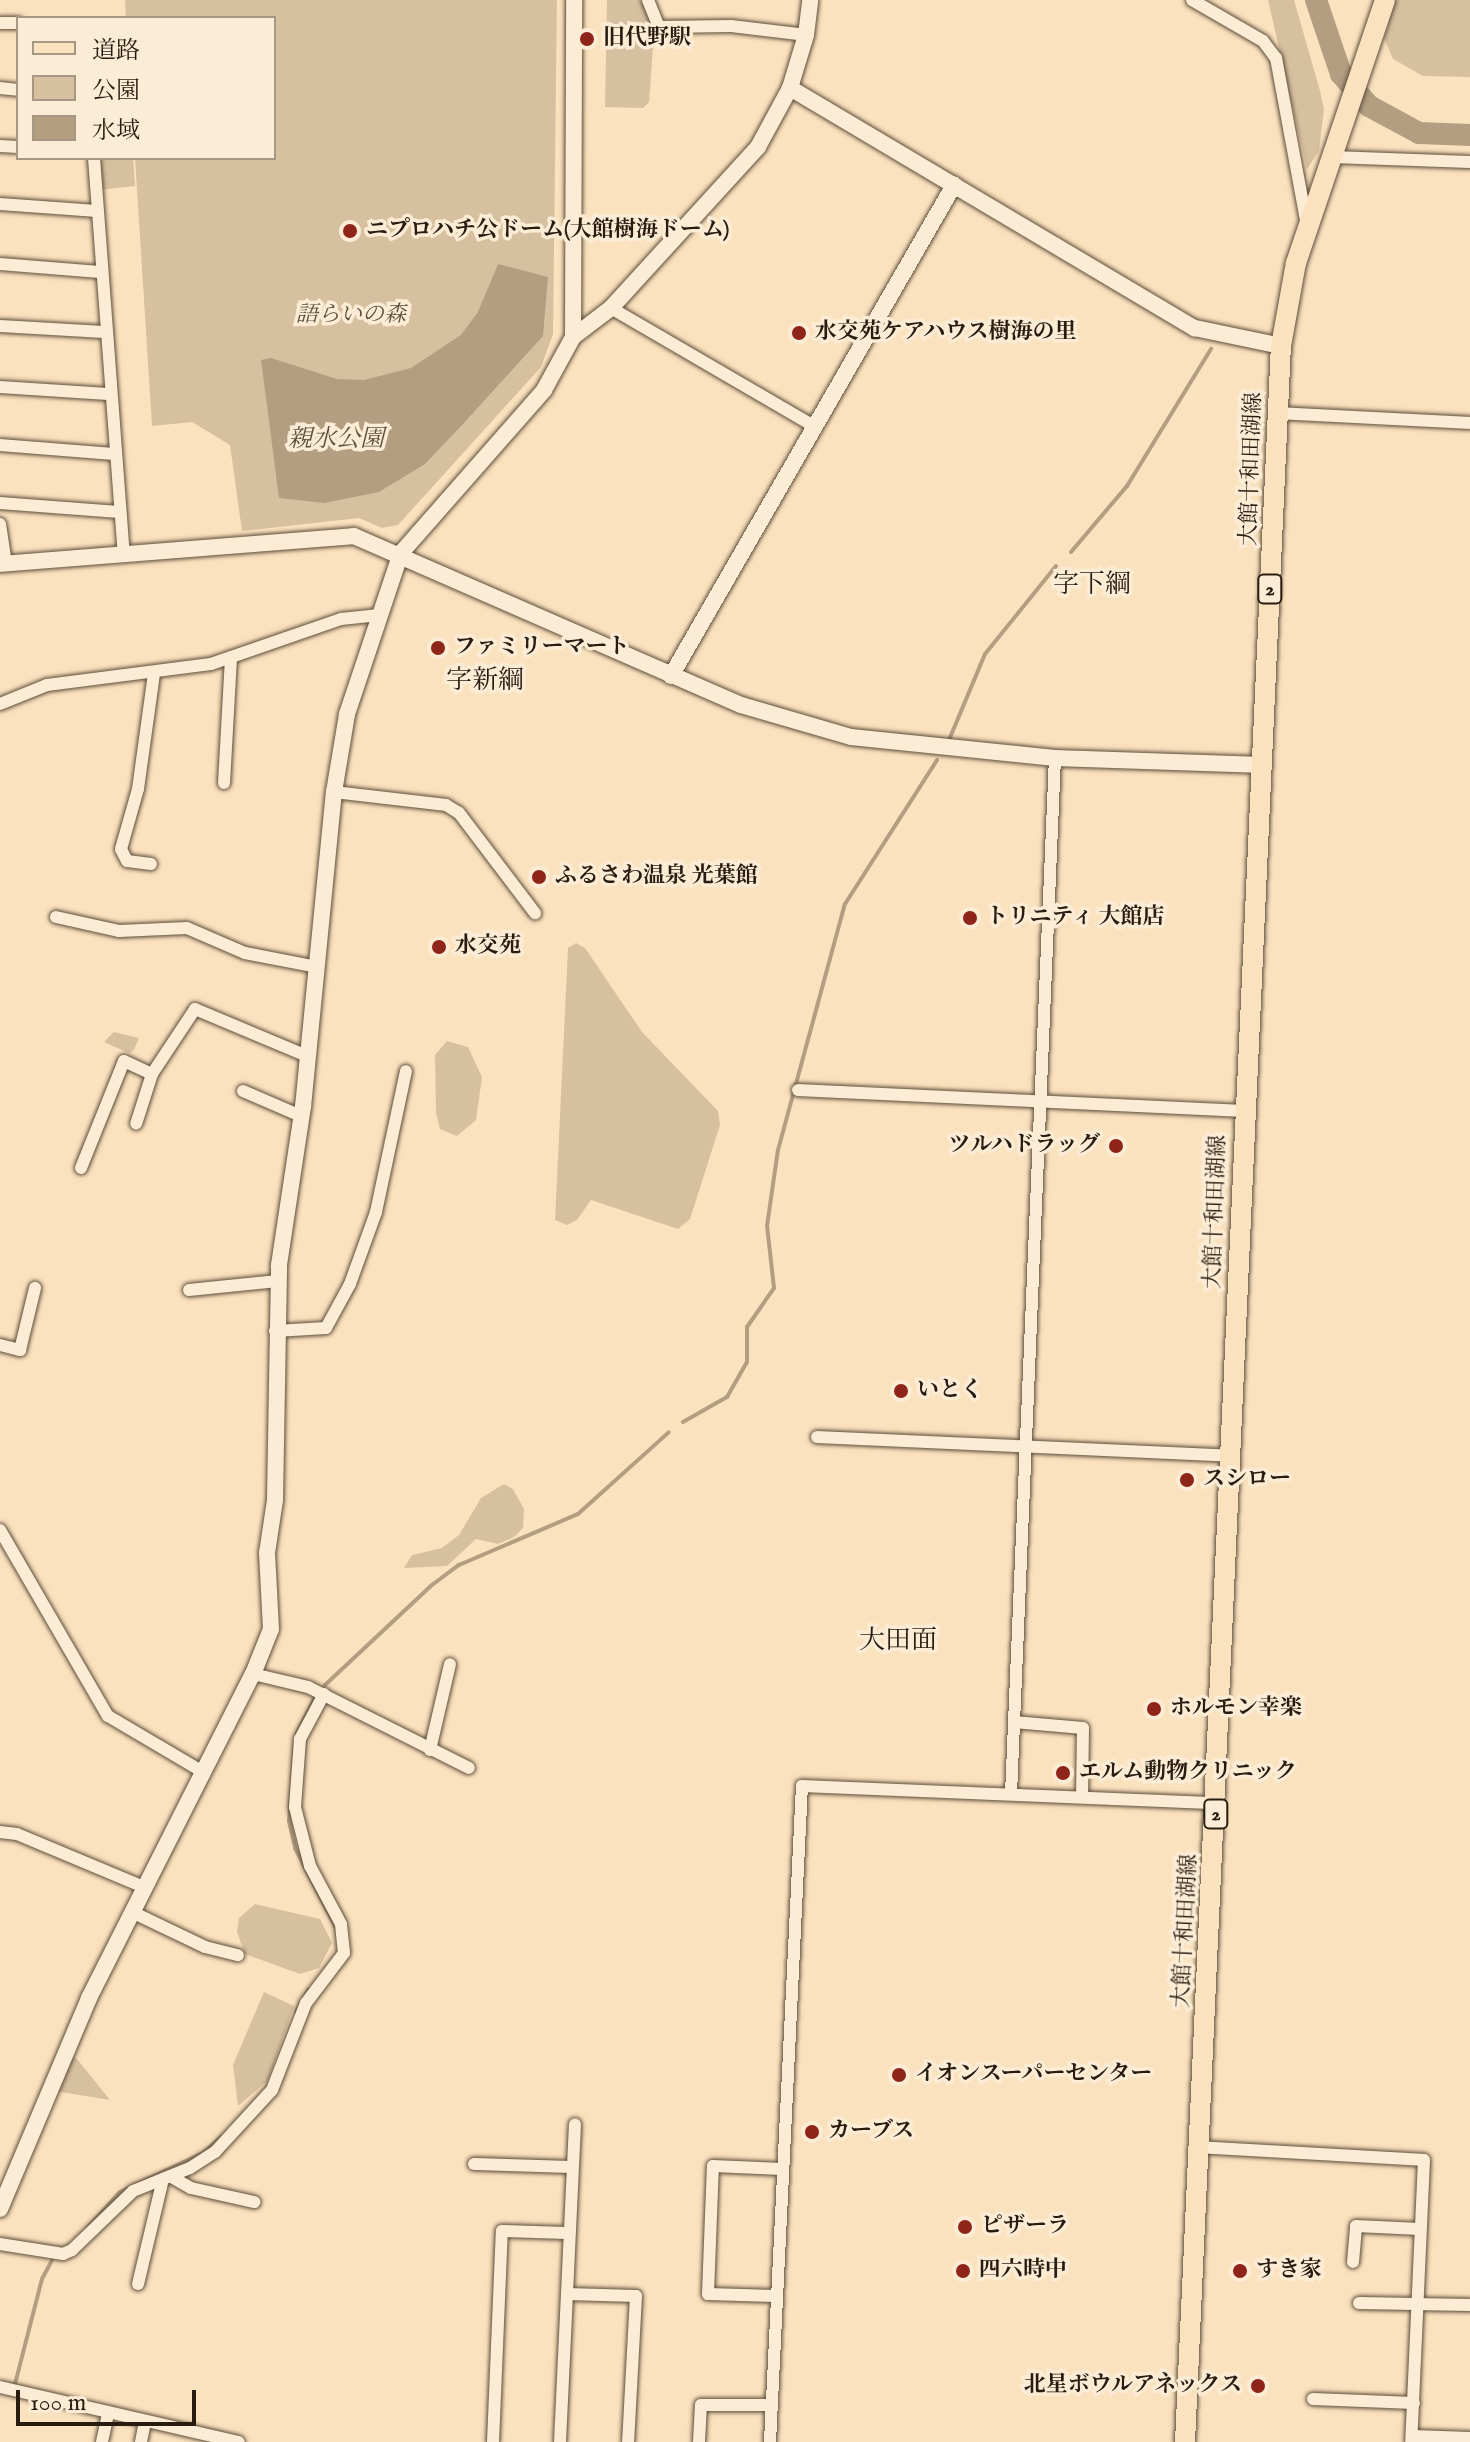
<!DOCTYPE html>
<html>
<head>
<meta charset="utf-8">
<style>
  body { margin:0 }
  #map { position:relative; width:1470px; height:2442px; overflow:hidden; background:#fbe2be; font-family:"IM FELL English","Noto Serif JP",serif }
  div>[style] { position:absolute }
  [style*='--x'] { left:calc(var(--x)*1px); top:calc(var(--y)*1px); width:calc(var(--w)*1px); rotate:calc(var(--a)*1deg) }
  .green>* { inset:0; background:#d7c0a0 }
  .water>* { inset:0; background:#b39e82 }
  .stream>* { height:4px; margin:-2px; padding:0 2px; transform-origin:2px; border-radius:2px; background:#b39e82 }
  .river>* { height:22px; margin:-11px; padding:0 11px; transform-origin:11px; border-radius:11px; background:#b39e82 }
  .roads { filter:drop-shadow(0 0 2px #5d4d3b) drop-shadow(0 0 2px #5d4d3b) }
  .minor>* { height:12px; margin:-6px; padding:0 6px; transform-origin:6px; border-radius:6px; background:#fcecd5 }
  .tertiary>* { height:16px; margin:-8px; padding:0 8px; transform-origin:8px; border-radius:8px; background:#fcecd5 }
  .primary>* { height:20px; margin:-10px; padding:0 10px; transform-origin:10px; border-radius:10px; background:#fbe2be }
  .dots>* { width:22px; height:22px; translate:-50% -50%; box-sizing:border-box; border:4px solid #fcecd5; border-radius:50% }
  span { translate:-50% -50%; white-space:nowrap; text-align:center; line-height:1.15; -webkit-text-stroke:7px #fcecd5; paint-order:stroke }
  .shield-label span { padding:2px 6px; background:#fcecd5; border:2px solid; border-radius:6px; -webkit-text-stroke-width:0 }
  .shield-label { font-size:20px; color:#281b0f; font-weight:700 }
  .poi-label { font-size:22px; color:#281b0f; font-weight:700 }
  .left { translate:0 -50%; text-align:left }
  .right { translate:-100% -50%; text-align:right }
  .park-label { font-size:22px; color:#5d4d3a; font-style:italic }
  .street-label { font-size:22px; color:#281b0f }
  .water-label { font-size:24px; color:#604f3d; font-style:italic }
  .quarter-label { font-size:26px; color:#281b0f }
  .legend { position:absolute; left:16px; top:16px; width:260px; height:144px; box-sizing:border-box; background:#fcecd5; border:2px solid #a79886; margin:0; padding:10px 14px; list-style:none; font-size:24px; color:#281b0f }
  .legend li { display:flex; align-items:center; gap:16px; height:40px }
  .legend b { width:40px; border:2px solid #a79886 }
  .scale { position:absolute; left:16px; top:2390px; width:180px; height:36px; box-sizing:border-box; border:4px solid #281b0f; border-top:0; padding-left:10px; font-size:24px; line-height:28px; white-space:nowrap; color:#281b0f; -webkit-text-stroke:6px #fcecd5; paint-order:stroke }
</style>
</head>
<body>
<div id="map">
  <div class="green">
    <i style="clip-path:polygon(125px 0,557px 0,553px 334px,541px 367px,398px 525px,382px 528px,359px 518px,242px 531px,230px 445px,192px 422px,152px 426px,135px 158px,274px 158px,274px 18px,126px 18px)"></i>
    <i style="clip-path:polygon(607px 0,640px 0,648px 13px,654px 34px,649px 102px,643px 108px,605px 107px)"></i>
    <i style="clip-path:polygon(1268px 0,1294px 0,1320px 91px,1324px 109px,1319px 151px,1307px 169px)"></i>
    <i style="clip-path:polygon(1395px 0,1470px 0,1470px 77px,1423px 76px,1393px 59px,1384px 38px)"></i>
    <i style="clip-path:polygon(97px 158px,133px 158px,135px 186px,99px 190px)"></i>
    <i style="clip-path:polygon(576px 943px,585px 948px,642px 1032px,718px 1111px,720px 1125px,690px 1219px,678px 1229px,591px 1200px,577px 1220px,567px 1225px,555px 1220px,568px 948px)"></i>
    <i style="clip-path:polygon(114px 1032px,139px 1038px,134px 1050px,129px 1053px,104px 1042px)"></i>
    <i style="clip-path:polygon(447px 1041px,468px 1047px,482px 1077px,476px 1120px,457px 1136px,440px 1129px,436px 1113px,435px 1055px)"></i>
    <i style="clip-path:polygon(504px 1484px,513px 1489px,524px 1509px,523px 1528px,514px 1537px,498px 1544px,476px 1539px,447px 1566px,404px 1568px,412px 1555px,442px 1548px,459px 1535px,481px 1498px)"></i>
    <i style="clip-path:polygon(255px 1904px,320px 1919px,332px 1943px,319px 1968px,300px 1974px,245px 1954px,237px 1932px,239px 1918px)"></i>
    <i style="clip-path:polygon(264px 1992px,294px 2006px,268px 2080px,238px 2106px,233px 2065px)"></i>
    <i style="clip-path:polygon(70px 2056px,77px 2059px,110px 2100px,55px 2091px)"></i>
  </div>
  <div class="water">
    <i style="clip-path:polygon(498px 264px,548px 277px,543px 336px,462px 425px,425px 464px,379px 492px,324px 503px,279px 498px,261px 360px,271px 358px,337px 379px,364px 380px,411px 368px,461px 335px,478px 312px)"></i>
  </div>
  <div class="stream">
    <i style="--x:1071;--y:552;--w:87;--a:-49.7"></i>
    <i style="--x:1127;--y:486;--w:161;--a:-58.5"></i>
    <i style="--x:949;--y:740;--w:93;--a:-67.3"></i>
    <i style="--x:985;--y:654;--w:113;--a:-51.1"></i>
    <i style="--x:683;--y:1422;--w:51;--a:-29.6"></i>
    <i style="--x:727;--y:1397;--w:40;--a:-60.3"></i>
    <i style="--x:747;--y:1362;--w:35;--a:-90"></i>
    <i style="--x:747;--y:1327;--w:47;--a:-55.3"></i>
    <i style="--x:774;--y:1288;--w:62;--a:-96.4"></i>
    <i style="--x:767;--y:1226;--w:77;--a:-81.8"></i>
    <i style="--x:778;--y:1150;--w:255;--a:-74.8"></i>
    <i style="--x:845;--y:904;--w:171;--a:-57.4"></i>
    <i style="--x:325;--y:1685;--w:146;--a:-43.1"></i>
    <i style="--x:432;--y:1585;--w:34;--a:-37"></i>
    <i style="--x:459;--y:1565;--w:129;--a:-23.2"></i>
    <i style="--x:578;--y:1514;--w:122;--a:-42"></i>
    <i style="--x:297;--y:1733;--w:37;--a:-63"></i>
    <i style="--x:295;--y:1742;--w:79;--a:94.3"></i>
    <i style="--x:289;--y:1821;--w:28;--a:77"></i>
    <i style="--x:295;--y:1848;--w:92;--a:62.9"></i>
    <i style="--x:296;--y:2012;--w:26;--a:-61"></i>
    <i style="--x:88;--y:2227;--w:47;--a:-47.6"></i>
    <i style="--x:120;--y:2192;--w:92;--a:-25.2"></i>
    <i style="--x:203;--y:2153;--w:24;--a:-42"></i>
    <i style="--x:15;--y:2384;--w:108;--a:-75.6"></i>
    <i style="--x:42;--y:2279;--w:21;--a:-62"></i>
  </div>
  <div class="river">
    <i style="--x:1316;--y:0;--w:78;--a:71.3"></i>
    <i style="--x:1341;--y:74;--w:43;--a:48.8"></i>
    <i style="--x:1369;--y:106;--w:57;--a:28.4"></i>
    <i style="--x:1419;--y:133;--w:51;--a:2.2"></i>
  </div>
  <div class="roads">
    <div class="minor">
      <i style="--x:648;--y:0;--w:29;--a:68"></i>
      <i style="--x:659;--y:27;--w:72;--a:-0.8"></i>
      <i style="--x:731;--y:26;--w:76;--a:6.8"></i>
      <i style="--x:1192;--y:0;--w:82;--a:30"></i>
      <i style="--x:1263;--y:41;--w:21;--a:53"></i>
      <i style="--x:1276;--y:58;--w:170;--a:79.5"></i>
      <i style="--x:0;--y:23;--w:18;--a:0"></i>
      <i style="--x:0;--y:88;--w:18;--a:6"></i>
      <i style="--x:0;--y:146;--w:18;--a:3"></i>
      <i style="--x:1332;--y:157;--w:138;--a:2.1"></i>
      <i style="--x:94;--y:158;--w:399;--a:85.7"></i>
      <i style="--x:0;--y:204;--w:97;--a:4.1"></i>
      <i style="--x:0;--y:264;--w:100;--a:4.6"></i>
      <i style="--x:611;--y:308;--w:235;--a:30.2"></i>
      <i style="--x:0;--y:326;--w:104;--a:3.3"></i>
      <i style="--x:0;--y:387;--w:108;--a:3.7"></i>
      <i style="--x:1278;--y:413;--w:192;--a:3"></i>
      <i style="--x:0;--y:445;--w:114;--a:4.5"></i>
      <i style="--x:0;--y:503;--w:119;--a:4.3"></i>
      <i style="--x:0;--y:524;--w:40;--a:81.5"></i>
      <i style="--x:0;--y:704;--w:51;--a:-22"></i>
      <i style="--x:47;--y:685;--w:165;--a:-7.3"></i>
      <i style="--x:211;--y:664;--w:138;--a:-19.1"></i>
      <i style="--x:341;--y:619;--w:36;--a:-6"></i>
      <i style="--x:224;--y:783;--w:126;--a:-86.8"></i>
      <i style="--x:334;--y:792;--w:113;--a:6.6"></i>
      <i style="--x:446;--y:805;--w:15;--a:32"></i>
      <i style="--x:459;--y:813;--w:126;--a:52.8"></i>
      <i style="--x:151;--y:864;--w:24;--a:-173"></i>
      <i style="--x:127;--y:861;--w:13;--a:-117"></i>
      <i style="--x:121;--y:849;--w:62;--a:-74.2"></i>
      <i style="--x:138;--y:789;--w:117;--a:-82.1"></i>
      <i style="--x:56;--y:917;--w:65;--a:12.5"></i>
      <i style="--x:119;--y:931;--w:68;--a:-2.5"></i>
      <i style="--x:187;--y:928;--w:63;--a:23.3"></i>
      <i style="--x:245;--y:953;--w:73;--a:11"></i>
      <i style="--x:152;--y:1074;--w:78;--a:-56.5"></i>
      <i style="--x:195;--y:1009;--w:124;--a:22.8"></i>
      <i style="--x:798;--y:1090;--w:446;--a:2.7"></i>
      <i style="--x:243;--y:1091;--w:63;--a:23.3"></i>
      <i style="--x:81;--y:1168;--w:115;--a:-68.1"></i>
      <i style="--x:124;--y:1061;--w:31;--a:25"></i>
      <i style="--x:152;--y:1074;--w:52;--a:107.7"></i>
      <i style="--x:189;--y:1290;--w:89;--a:-5.8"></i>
      <i style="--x:275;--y:1331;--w:51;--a:-3.4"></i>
      <i style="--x:326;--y:1328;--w:50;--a:-61.4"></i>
      <i style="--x:350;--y:1284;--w:77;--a:-70.1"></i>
      <i style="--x:376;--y:1212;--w:144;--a:-78"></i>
      <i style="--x:0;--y:1345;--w:21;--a:14"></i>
      <i style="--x:20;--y:1350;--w:64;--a:-76.4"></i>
      <i style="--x:817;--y:1437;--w:414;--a:2.6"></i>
      <i style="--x:0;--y:1530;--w:215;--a:59.9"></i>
      <i style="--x:108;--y:1716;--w:110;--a:30.5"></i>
      <i style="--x:253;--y:1674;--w:57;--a:13.3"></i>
      <i style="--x:308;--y:1687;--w:180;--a:26.7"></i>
      <i style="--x:1014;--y:1722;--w:69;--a:5"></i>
      <i style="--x:1083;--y:1728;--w:69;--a:90.8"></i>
      <i style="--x:430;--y:1750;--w:88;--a:-76.9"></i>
      <i style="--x:1011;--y:1794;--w:1037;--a:-87.57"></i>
      <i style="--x:0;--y:1832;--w:17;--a:7"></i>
      <i style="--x:17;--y:1834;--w:138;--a:22.7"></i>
      <i style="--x:132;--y:1912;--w:81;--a:25.6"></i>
      <i style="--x:205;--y:1947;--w:34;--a:14"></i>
      <i style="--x:1198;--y:2147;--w:226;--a:3.3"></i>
      <i style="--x:1424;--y:2160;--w:282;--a:92.6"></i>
      <i style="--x:474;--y:2164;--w:98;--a:1.8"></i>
      <i style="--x:170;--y:2176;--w:24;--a:30"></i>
      <i style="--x:191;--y:2188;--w:65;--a:12.5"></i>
      <i style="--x:0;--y:2244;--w:64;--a:9"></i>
      <i style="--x:63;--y:2254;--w:10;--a:-24"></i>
      <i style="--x:72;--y:2250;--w:85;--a:-44"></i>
      <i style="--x:133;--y:2191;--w:61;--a:-22"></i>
      <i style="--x:190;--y:2168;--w:30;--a:-33"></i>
      <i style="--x:215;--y:2152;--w:84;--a:-47.4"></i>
      <i style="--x:272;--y:2090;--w:93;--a:-68.7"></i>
      <i style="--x:306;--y:2003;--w:63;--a:-52.8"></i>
      <i style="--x:344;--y:1953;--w:29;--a:-96"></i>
      <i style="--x:341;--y:1924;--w:66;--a:-118.1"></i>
      <i style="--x:310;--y:1866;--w:61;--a:-104.3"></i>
      <i style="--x:295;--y:1807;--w:68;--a:-85.8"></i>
      <i style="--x:300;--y:1739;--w:51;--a:-61.9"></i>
      <i style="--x:1353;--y:2262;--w:36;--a:-85"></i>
      <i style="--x:1356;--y:2226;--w:64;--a:2.7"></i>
      <i style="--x:138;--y:2284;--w:108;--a:-76.6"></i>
      <i style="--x:567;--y:2294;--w:69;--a:1.7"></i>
      <i style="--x:636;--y:2296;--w:146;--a:93.1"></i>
      <i style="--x:775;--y:2296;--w:67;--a:-178.3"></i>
      <i style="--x:708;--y:2294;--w:128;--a:-87.8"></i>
      <i style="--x:713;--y:2166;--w:69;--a:2.5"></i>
      <i style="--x:1359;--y:2303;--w:111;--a:1"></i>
      <i style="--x:0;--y:2387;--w:245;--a:13"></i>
      <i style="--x:1313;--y:2399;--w:101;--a:2.3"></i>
      <i style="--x:1412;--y:2436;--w:58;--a:2"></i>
      <i style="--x:102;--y:2442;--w:30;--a:-78"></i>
      <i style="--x:141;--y:2442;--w:20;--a:-79"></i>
      <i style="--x:493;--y:2442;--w:211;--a:-87.6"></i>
      <i style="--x:502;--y:2231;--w:66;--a:1.7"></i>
      <i style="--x:560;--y:2442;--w:318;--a:-87.3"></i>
      <i style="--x:699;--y:2442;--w:37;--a:-87"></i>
      <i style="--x:701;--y:2405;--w:71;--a:0"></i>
      <i style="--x:770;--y:2442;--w:657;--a:-87.21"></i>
      <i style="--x:802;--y:1786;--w:414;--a:2.4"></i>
    </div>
    <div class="tertiary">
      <i style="--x:790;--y:88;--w:471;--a:30.7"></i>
      <i style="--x:1195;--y:328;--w:88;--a:11.8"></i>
      <i style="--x:573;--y:337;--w:48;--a:-37.3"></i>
      <i style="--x:611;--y:308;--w:218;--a:-47.6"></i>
      <i style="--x:758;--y:147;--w:67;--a:-61.5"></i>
      <i style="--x:790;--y:88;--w:55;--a:-73.2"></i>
      <i style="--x:806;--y:35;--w:35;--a:-83"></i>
      <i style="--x:0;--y:564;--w:355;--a:-4.5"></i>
      <i style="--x:354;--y:536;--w:422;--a:23.6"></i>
      <i style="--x:741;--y:705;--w:115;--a:16.2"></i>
      <i style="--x:851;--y:737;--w:205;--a:5.9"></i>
      <i style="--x:1055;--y:758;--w:208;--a:1.9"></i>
      <i style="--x:671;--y:676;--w:567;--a:-60.04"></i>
      <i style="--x:0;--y:2209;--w:229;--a:-67.1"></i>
      <i style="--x:89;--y:1998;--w:363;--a:-63.2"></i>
      <i style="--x:253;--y:1674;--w:48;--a:-68.2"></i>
      <i style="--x:271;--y:1629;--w:76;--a:-93"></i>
      <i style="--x:267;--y:1553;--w:54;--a:-81.4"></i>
      <i style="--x:275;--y:1500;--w:235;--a:-89"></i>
      <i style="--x:279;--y:1265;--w:160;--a:-81.4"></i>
      <i style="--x:303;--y:1107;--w:317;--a:-84.4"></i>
      <i style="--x:334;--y:792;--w:79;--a:-80.5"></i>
      <i style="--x:347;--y:714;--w:170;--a:-71.5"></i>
      <i style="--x:401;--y:553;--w:217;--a:-48.7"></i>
      <i style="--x:544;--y:390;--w:60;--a:-61.3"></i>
      <i style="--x:573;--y:337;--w:337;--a:-89.8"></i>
    </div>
    <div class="primary">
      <i style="--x:1185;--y:2442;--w:2098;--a:-87.38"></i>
      <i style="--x:1281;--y:346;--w:84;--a:-79.8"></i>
      <i style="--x:1296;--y:263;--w:278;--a:-71.3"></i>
    </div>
  </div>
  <div class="dots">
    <i style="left:587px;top:39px;background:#8f2418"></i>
    <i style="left:350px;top:231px;background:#8f2418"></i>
    <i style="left:799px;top:333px;background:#8f2418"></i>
    <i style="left:438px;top:648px;background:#8f2418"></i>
    <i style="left:539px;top:877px;background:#8f2418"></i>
    <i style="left:970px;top:918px;background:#8f2418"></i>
    <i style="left:439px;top:947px;background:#8f2418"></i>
    <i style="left:1116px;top:1146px;background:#8f2418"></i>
    <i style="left:901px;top:1391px;background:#8f2418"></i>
    <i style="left:1187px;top:1480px;background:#8f2418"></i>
    <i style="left:1154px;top:1709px;background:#8f2418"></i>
    <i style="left:1063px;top:1773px;background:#8f2418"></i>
    <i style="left:899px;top:2075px;background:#8f2418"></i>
    <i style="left:812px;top:2132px;background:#8f2418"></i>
    <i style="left:965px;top:2227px;background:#8f2418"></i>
    <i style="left:963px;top:2271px;background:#8f2418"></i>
    <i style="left:1240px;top:2271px;background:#8f2418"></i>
    <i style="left:1258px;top:2386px;background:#8f2418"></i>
  </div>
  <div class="shield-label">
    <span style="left:1270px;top:589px">2</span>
    <span style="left:1216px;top:1814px">2</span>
  </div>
  <div class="poi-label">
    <span class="left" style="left:603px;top:39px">旧代野駅</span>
    <span class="left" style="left:366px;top:231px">ニプロハチ公ドーム(大館樹海ドーム)</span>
    <span class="left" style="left:815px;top:333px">水交苑ケアハウス樹海の里</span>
    <span class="left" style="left:454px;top:648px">ファミリーマート</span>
    <span class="left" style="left:555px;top:877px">ふるさわ温泉 光葉館</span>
    <span class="left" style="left:986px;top:918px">トリニティ 大館店</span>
    <span class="left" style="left:455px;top:947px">水交苑</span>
    <span class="right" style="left:1100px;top:1146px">ツルハドラッグ</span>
    <span class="left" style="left:917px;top:1391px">いとく</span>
    <span class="left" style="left:1203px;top:1480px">スシロー</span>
    <span class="left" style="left:1170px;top:1709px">ホルモン幸楽</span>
    <span class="left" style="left:1079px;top:1773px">エルム動物クリニック</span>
    <span class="left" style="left:915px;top:2075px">イオンスーパーセンター</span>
    <span class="left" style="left:828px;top:2132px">カーブス</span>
    <span class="left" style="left:981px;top:2227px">ピザーラ</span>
    <span class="left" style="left:979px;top:2271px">四六時中</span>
    <span class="left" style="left:1256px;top:2271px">すき家</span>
    <span class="right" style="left:1242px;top:2386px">北星ボウルアネックス</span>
  </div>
  <div class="park-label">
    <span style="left:351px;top:316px">語らいの森</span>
  </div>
  <div class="street-label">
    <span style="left:1252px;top:469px;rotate:-88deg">大館十和田湖線</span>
    <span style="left:1216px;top:1212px;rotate:-88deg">大館十和田湖線</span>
    <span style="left:1186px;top:1931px;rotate:-87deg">大館十和田湖線</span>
  </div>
  <div class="water-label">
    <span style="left:336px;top:440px">親水公園</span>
  </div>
  <div class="quarter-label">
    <span style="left:1092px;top:585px">字下綱</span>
    <span style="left:485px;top:681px">字新綱</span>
    <span style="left:898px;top:1641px">大田面</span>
  </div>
  <ul class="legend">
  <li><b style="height:10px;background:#fbe2be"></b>道路</li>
  <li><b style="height:22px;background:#d7c0a0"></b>公園</li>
  <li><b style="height:22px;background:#b39e82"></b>水域</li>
  </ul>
  <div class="scale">100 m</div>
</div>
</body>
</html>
